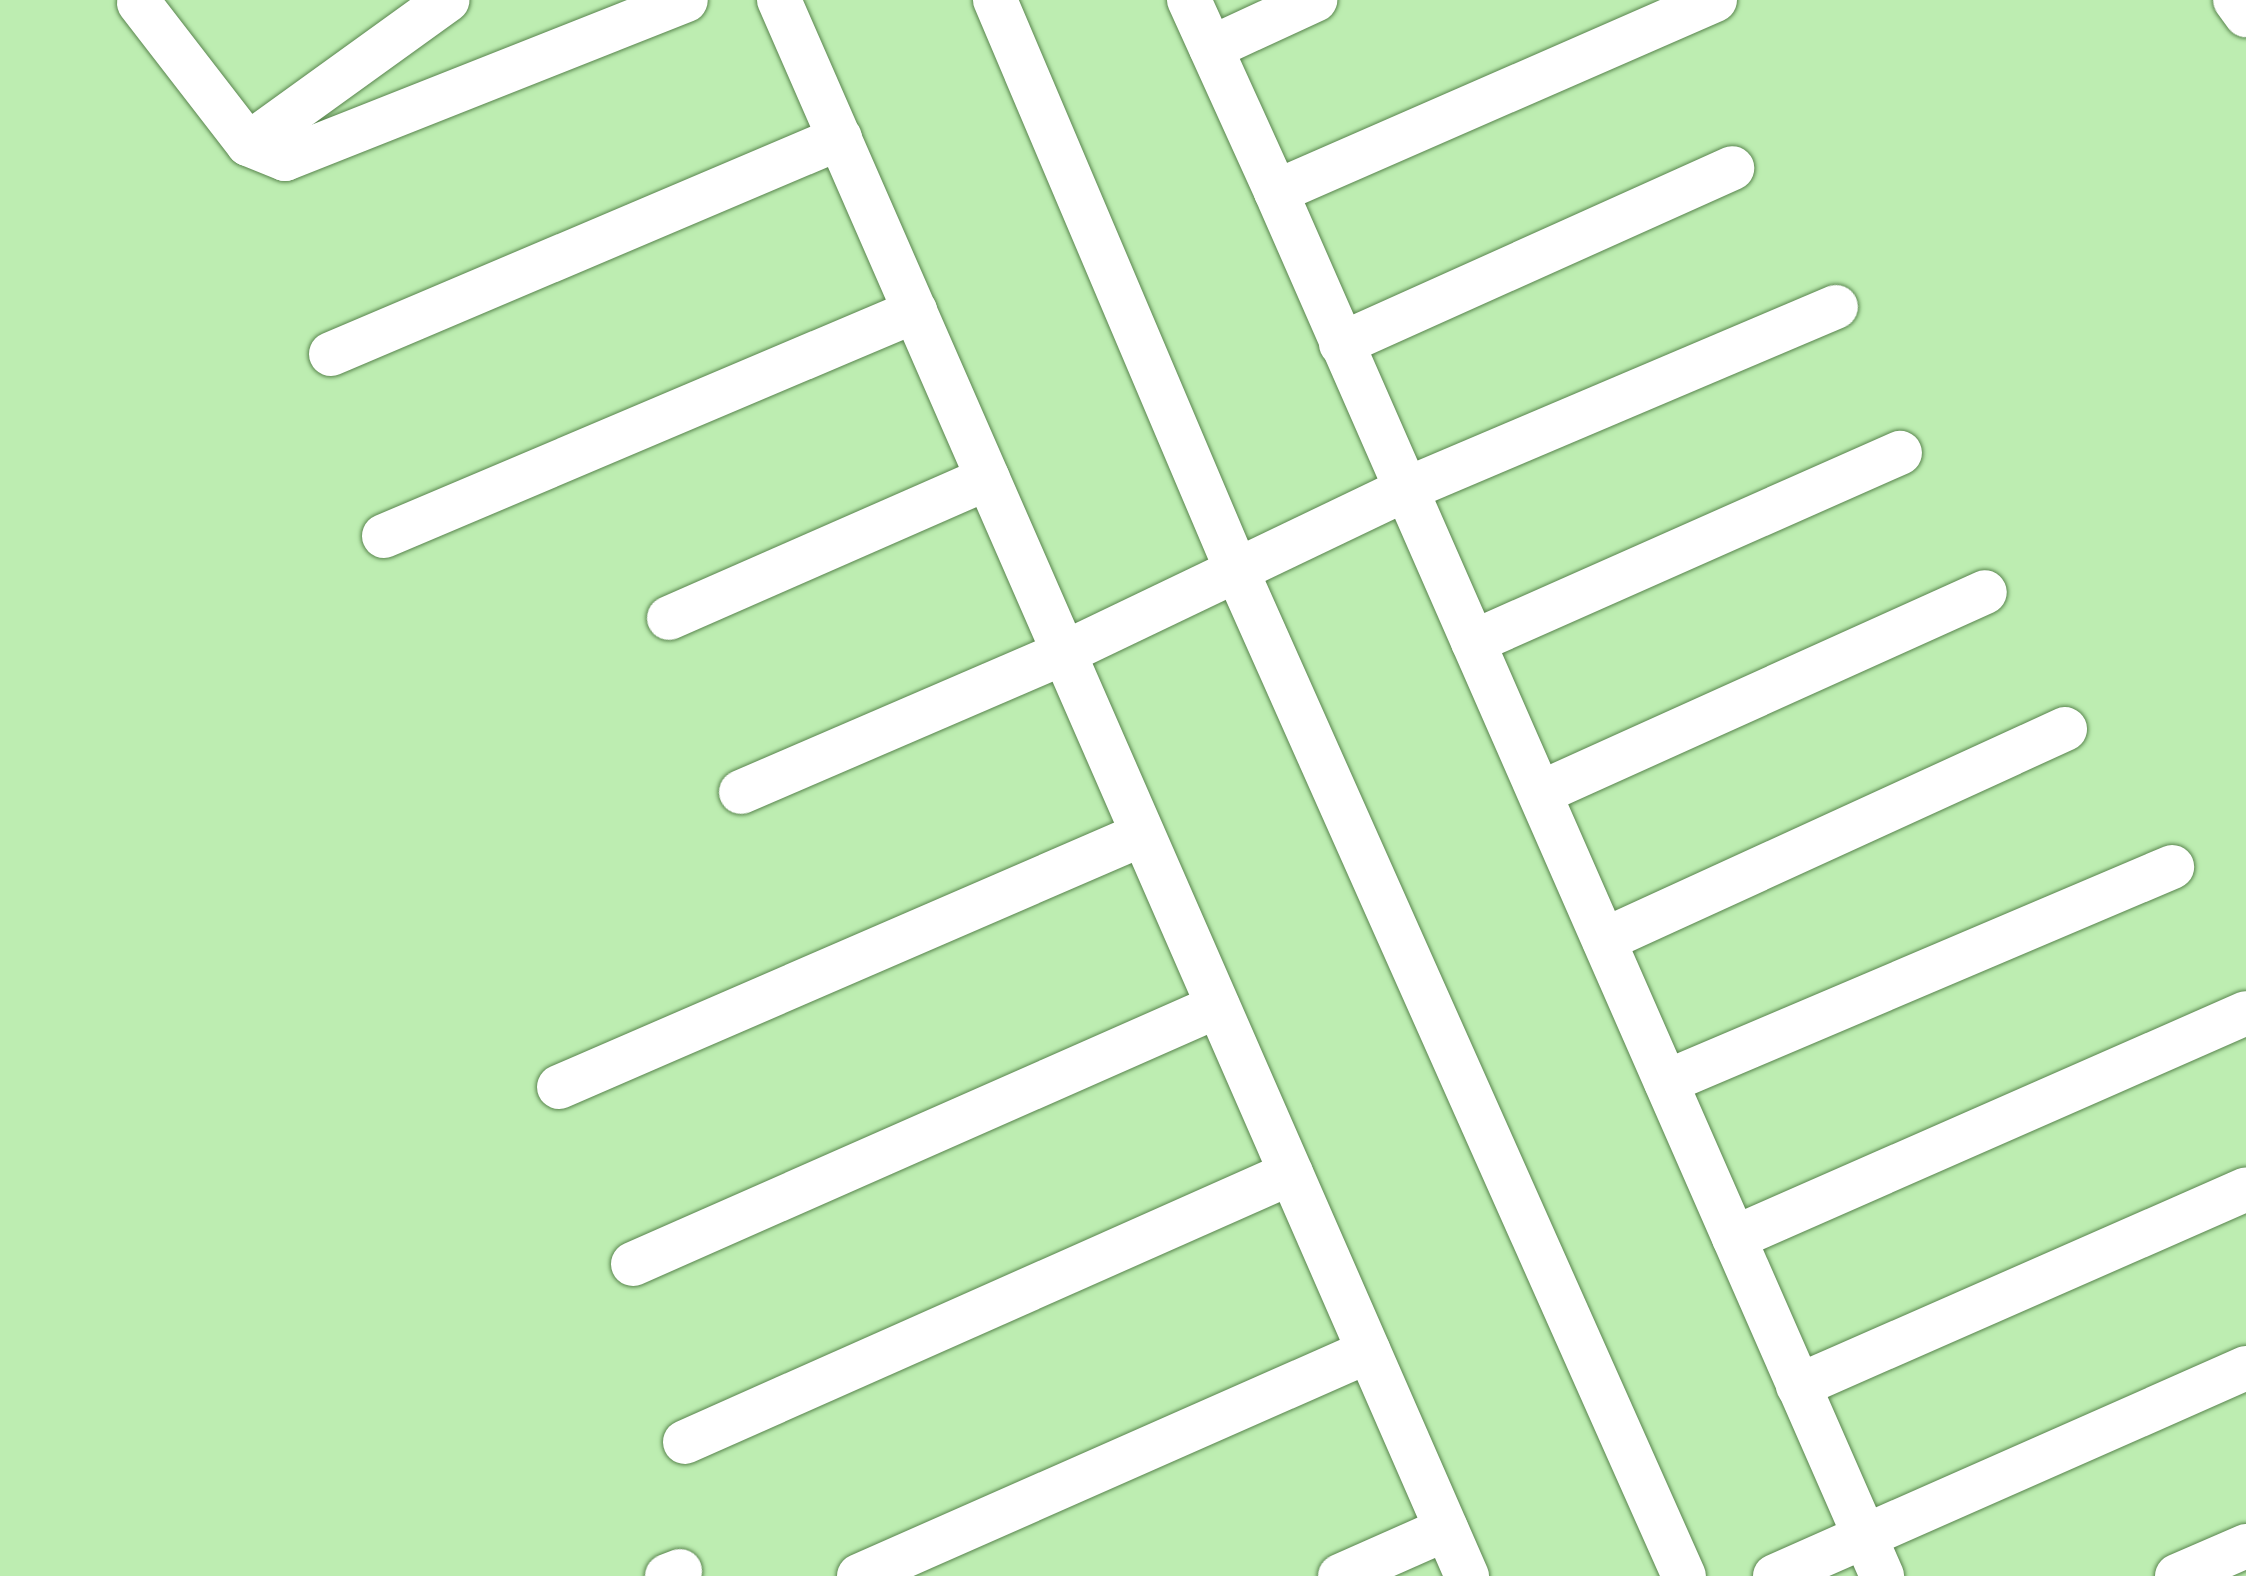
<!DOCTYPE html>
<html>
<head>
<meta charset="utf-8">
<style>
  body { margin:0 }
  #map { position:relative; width:2246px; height:1576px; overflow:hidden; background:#bdedb1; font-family:"Space Grotesk",sans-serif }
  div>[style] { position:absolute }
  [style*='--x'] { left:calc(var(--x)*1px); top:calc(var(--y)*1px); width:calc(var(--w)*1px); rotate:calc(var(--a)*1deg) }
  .roads { filter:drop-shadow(0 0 2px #59854e) drop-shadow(0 0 2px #59854e) }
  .street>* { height:44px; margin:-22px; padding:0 22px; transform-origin:22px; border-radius:22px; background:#fff }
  span { translate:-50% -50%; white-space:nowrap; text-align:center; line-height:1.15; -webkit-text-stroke:6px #bdedb1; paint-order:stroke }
</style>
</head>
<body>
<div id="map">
  <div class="roads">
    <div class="street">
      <i style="--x:779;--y:0;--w:1720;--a:66.42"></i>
      <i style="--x:995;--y:0;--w:618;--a:67.04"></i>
      <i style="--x:1236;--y:569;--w:1102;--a:66.02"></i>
      <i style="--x:1189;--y:0;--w:211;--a:65.6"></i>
      <i style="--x:1715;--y:0;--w:479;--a:156.4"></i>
      <i style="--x:1276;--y:192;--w:1511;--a:66.35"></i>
      <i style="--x:2235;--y:0;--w:19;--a:54"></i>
      <i style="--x:139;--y:3;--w:178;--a:52.3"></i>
      <i style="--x:248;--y:144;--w:40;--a:22"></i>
      <i style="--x:285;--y:159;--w:431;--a:-21.6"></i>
      <i style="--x:1211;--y:48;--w:115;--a:-24.8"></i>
      <i style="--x:248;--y:144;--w:246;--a:-35.8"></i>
      <i style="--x:1341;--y:344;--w:429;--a:-24.2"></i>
      <i style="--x:331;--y:354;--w:553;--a:-22.99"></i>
      <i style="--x:384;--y:536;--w:577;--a:-22.96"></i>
      <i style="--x:669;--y:618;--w:348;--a:-23.7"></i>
      <i style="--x:1473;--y:642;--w:467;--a:-23.9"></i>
      <i style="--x:741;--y:792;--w:352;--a:-23.3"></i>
      <i style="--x:1064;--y:653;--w:380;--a:-25.6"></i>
      <i style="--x:1407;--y:489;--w:466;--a:-23"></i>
      <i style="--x:1540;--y:793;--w:488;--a:-24.3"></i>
      <i style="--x:1604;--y:940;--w:507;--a:-24.59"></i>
      <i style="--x:1666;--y:1082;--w:550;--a:-23.02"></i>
      <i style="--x:559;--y:1087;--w:636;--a:-23.42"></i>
      <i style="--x:1734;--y:1238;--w:559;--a:-23.72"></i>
      <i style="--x:633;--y:1264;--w:639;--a:-23.8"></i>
      <i style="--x:1798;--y:1386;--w:489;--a:-23.7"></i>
      <i style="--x:685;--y:1442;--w:663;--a:-23.94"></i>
      <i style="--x:667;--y:1576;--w:14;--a:-21"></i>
      <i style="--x:859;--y:1576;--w:557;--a:-23.81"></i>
      <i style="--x:1340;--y:1576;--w:116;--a:-23.9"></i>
      <i style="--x:1775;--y:1576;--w:515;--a:-23.83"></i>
      <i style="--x:2177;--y:1576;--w:75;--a:-23.5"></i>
    </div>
  </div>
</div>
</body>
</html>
